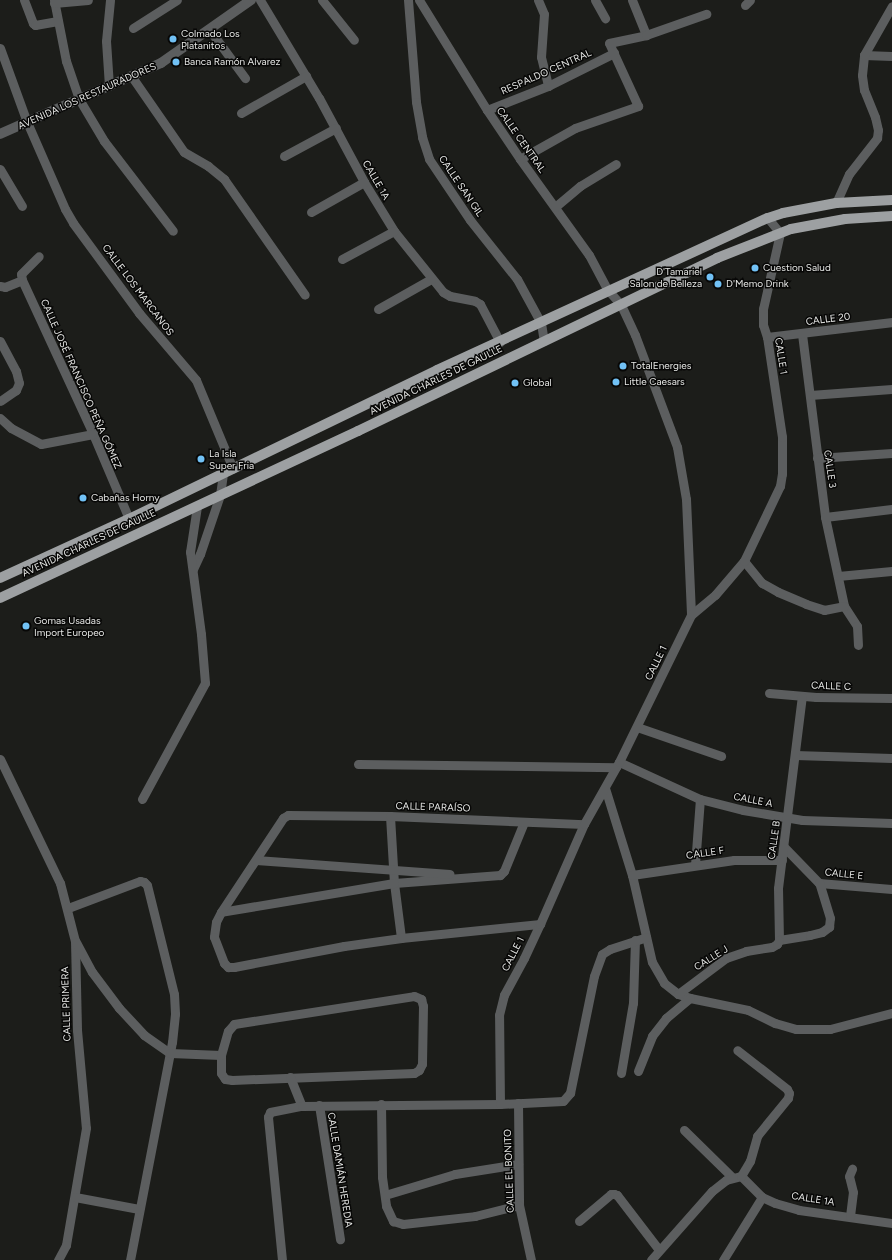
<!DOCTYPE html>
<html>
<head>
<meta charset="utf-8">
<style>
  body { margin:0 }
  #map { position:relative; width:892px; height:1260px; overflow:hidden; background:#1c1d1a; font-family:Figtree,sans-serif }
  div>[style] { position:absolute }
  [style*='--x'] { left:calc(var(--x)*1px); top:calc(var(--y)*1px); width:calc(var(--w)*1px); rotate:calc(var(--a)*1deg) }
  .minor>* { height:9px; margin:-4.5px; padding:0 4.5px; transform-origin:4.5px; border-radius:4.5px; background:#5c5e5f }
  .tertiary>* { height:10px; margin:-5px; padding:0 5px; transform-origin:5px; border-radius:5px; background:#5c5e5f }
  .primary>* { height:10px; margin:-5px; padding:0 5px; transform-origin:5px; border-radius:5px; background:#9da0a2 }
  .dots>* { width:11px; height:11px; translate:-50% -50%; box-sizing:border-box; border:2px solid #070706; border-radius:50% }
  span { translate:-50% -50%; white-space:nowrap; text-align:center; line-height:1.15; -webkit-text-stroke:3px #070706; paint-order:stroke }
  .poi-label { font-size:10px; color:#e6e7e5 }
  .left { translate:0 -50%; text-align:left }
  .right { translate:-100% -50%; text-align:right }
  .street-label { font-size:10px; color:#e6e7e5 }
</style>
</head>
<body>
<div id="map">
  <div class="minor">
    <i style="--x:24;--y:0;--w:25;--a:69"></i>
    <i style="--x:33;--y:23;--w:3;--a:45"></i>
    <i style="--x:35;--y:25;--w:23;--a:-10"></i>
    <i style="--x:54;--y:0;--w:62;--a:78.9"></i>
    <i style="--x:66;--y:61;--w:40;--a:71.1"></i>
    <i style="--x:79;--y:99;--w:49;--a:59.2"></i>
    <i style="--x:104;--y:141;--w:113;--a:52.5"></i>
    <i style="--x:260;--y:0;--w:114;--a:59"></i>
    <i style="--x:319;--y:98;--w:95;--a:61.8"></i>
    <i style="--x:364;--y:182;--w:57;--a:58.5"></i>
    <i style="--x:394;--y:231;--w:78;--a:51.2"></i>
    <i style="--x:443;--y:292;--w:8;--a:30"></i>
    <i style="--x:450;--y:296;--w:25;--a:11"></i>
    <i style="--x:475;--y:301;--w:6;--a:31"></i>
    <i style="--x:480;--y:304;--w:43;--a:62.2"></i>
    <i style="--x:322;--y:0;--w:51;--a:51.3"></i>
    <i style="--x:408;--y:0;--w:102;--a:85.5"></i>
    <i style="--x:416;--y:102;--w:36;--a:80"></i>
    <i style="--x:422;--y:137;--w:23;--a:72"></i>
    <i style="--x:429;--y:159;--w:73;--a:56.1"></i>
    <i style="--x:470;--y:220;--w:75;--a:51.5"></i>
    <i style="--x:517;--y:279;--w:50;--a:61.4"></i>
    <i style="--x:541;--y:323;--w:18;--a:81"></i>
    <i style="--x:419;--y:0;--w:129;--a:58.3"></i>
    <i style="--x:487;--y:110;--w:59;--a:56"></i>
    <i style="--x:520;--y:159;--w:118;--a:54.3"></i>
    <i style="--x:589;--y:255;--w:40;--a:62"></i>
    <i style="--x:608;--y:290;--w:20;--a:49"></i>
    <i style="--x:621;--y:305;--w:33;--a:65"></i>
    <i style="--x:635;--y:335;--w:120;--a:69.4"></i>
    <i style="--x:677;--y:447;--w:53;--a:80.2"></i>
    <i style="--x:686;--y:499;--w:116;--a:87.5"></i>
    <i style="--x:538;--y:0;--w:15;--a:67"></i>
    <i style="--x:544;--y:14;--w:43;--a:94"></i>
    <i style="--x:541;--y:57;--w:30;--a:76"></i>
    <i style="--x:595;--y:0;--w:21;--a:61"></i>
    <i style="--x:632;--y:0;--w:38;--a:68"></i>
    <i style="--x:54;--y:3;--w:34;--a:-5"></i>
    <i style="--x:745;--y:5;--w:7;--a:-45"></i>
    <i style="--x:133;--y:28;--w:52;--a:-32.5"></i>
    <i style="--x:209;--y:29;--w:61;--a:53.7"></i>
    <i style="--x:0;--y:48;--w:79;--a:70"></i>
    <i style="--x:27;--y:122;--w:95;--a:66.4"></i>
    <i style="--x:65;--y:209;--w:16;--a:60"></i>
    <i style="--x:73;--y:223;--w:112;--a:53.7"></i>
    <i style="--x:139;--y:313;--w:88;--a:49.6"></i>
    <i style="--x:196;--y:380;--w:96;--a:67.4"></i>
    <i style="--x:864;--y:55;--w:28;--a:2"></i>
    <i style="--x:132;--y:77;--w:91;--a:55.3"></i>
    <i style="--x:184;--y:152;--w:28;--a:30"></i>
    <i style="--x:208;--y:166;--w:21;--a:39"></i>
    <i style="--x:224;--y:179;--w:141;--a:55.1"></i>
    <i style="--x:109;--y:86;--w:45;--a:-93.8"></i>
    <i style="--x:106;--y:41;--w:41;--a:-84.4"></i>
    <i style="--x:487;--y:110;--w:66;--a:-21.5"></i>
    <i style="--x:548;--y:86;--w:74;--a:-26.6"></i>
    <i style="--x:241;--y:113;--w:75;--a:-29.6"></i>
    <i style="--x:284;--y:156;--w:59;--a:-28.3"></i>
    <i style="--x:520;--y:159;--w:63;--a:-29.4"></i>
    <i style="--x:575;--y:128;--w:67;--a:-19.2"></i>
    <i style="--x:638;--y:106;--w:69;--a:-114.7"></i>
    <i style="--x:609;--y:43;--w:38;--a:-12"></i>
    <i style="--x:646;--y:35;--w:64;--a:-19.3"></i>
    <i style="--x:0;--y:169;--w:43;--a:59.3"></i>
    <i style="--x:836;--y:203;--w:32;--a:-66"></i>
    <i style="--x:849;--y:174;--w:46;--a:-52.1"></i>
    <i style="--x:877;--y:138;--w:8;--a:-83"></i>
    <i style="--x:878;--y:130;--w:13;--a:-103"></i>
    <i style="--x:875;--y:117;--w:29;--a:-112"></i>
    <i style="--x:864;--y:90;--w:15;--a:-98"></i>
    <i style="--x:862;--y:75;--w:20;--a:-84"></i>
    <i style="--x:864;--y:55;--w:56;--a:-60.3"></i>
    <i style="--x:555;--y:207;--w:33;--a:-40"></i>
    <i style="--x:580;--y:186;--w:42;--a:-31.4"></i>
    <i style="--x:311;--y:212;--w:61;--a:-29.5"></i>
    <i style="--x:342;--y:259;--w:59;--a:-28.3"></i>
    <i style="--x:22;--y:280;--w:6;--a:-99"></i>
    <i style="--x:21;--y:274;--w:25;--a:-45"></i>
    <i style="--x:0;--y:286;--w:5;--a:11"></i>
    <i style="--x:5;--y:287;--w:18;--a:-22"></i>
    <i style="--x:22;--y:280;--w:170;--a:65.2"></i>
    <i style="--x:93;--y:434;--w:92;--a:67"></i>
    <i style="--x:378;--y:309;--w:61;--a:-29.5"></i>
    <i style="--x:802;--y:334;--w:184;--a:82.8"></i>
    <i style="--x:825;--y:517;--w:91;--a:77.9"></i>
    <i style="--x:844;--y:606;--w:24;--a:57"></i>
    <i style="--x:857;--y:626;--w:19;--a:87"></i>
    <i style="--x:767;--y:337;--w:126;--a:-6.8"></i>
    <i style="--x:0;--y:341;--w:34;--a:62"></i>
    <i style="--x:16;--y:371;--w:12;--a:76"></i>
    <i style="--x:19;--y:383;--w:8;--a:113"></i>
    <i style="--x:16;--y:390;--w:19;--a:145"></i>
    <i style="--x:810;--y:395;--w:82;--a:-4.2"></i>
    <i style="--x:0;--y:418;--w:15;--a:42"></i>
    <i style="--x:11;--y:428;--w:34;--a:28"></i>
    <i style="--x:41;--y:444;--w:53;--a:-10.9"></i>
    <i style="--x:817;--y:458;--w:75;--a:-3.8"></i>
    <i style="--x:825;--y:517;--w:67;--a:-6.8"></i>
    <i style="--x:744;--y:561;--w:28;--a:51"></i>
    <i style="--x:762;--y:583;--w:18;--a:29"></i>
    <i style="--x:778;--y:592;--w:30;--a:23"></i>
    <i style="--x:806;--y:604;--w:19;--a:18"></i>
    <i style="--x:824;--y:610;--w:20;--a:-11"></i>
    <i style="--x:193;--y:569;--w:17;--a:-65"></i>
    <i style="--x:200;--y:554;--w:62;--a:-71.3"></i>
    <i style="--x:220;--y:495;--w:22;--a:-82"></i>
    <i style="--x:838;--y:576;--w:54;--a:-5.3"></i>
    <i style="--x:769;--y:693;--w:47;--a:4.9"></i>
    <i style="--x:816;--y:697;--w:76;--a:0.8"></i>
    <i style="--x:637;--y:727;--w:89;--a:19"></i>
    <i style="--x:795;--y:755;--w:97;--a:1.8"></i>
    <i style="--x:0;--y:759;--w:138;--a:64.2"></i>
    <i style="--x:60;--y:883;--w:60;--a:75.5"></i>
    <i style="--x:75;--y:941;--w:89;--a:88.7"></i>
    <i style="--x:77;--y:1030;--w:98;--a:84.8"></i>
    <i style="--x:86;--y:1128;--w:119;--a:99.7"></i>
    <i style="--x:66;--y:1245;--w:17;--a:118"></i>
    <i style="--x:619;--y:762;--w:89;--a:24.6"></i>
    <i style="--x:700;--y:799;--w:44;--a:14.3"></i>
    <i style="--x:743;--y:810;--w:60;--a:9.6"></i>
    <i style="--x:802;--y:820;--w:90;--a:1.9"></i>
    <i style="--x:358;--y:764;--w:258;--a:0.7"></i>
    <i style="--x:605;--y:788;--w:91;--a:72.8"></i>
    <i style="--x:632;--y:875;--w:89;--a:77.1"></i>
    <i style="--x:652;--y:962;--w:24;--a:60"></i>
    <i style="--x:664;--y:983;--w:18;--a:38"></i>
    <i style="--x:678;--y:994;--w:13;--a:18"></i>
    <i style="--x:690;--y:998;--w:59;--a:11.7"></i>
    <i style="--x:748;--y:1010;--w:30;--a:26"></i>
    <i style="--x:775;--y:1023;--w:22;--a:16"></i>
    <i style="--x:796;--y:1029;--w:34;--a:0"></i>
    <i style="--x:830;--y:1029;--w:64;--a:-14.5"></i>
    <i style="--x:142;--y:799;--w:132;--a:-61.5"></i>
    <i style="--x:205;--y:683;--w:49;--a:-94.7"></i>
    <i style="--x:201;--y:634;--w:83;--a:-97.6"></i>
    <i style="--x:190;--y:552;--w:47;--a:-81.3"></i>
    <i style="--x:390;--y:816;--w:67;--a:86.6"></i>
    <i style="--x:394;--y:883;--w:55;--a:82.7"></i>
    <i style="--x:524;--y:822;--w:53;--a:112.2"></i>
    <i style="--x:504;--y:871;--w:6;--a:135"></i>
    <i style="--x:500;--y:875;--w:106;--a:175.7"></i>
    <i style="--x:394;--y:883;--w:175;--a:170.5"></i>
    <i style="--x:221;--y:912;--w:11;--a:117"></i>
    <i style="--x:216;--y:922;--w:15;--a:98"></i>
    <i style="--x:214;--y:937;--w:28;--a:69"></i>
    <i style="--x:224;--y:963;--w:6;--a:45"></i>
    <i style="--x:228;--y:967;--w:6;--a:0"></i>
    <i style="--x:234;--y:967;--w:112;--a:-10.8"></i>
    <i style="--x:344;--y:946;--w:58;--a:-8"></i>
    <i style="--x:401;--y:938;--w:140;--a:-5.8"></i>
    <i style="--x:784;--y:847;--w:50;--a:45.8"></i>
    <i style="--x:819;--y:883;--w:73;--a:4.7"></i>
    <i style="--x:256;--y:860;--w:194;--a:4.1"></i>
    <i style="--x:695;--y:865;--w:66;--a:-85.7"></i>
    <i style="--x:632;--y:875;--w:103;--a:-8.4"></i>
    <i style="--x:734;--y:860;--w:48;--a:0"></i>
    <i style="--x:68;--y:908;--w:77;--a:-20.6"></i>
    <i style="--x:140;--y:881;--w:4;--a:14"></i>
    <i style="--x:144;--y:882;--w:4;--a:45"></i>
    <i style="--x:147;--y:885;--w:112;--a:76.1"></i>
    <i style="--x:174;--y:994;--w:20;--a:87"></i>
    <i style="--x:175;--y:1014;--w:28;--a:96"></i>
    <i style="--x:172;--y:1042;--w:222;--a:100.9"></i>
    <i style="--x:221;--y:912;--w:113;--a:-56.6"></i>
    <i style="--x:283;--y:818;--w:6;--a:-31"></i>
    <i style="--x:288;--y:815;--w:102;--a:0.6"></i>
    <i style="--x:390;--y:816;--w:194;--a:2.4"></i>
    <i style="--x:779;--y:940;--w:52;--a:-91.1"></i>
    <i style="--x:778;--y:888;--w:193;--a:-82.9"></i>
    <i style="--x:779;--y:940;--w:31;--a:-9"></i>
    <i style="--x:810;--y:935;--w:12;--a:-14"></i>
    <i style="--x:822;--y:932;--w:9;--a:-36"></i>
    <i style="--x:829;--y:927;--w:9;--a:-84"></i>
    <i style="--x:830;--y:918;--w:37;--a:-107"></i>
    <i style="--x:76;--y:942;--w:34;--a:62"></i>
    <i style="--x:92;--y:972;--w:45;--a:53.1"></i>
    <i style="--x:119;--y:1008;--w:37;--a:47"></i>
    <i style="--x:144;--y:1035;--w:32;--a:35"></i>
    <i style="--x:170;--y:1053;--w:51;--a:2.2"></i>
    <i style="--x:678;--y:994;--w:60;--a:-36.9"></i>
    <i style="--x:726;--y:958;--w:21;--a:-19"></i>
    <i style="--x:746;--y:951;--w:26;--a:-9"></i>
    <i style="--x:772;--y:947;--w:6;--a:-31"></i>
    <i style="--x:777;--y:944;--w:4;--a:-63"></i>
    <i style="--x:414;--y:996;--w:8;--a:23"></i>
    <i style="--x:421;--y:999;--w:7;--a:74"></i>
    <i style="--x:423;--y:1006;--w:58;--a:91"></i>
    <i style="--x:422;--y:1064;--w:7;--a:117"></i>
    <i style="--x:419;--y:1070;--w:6;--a:149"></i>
    <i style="--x:414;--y:1073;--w:182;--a:177.8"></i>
    <i style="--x:232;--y:1080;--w:7;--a:-172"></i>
    <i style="--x:225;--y:1079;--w:7;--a:-124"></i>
    <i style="--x:221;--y:1073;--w:18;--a:-90"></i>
    <i style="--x:221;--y:1055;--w:25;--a:-74"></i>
    <i style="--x:228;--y:1031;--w:9;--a:-49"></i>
    <i style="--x:234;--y:1024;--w:182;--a:-8.8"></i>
    <i style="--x:638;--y:1071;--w:38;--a:-68"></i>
    <i style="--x:652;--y:1036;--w:23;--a:-52"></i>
    <i style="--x:666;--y:1018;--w:31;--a:-40"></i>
    <i style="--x:621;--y:1073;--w:71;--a:-80.3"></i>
    <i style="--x:633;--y:1003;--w:63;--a:-88.2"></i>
    <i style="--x:290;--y:1077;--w:31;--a:68"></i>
    <i style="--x:518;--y:1103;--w:102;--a:89.4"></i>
    <i style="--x:519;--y:1205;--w:56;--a:77.7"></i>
    <i style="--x:381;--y:1104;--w:73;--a:89.2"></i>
    <i style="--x:382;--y:1177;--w:29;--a:82"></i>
    <i style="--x:386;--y:1206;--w:17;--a:65"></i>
    <i style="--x:393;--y:1221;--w:10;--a:17"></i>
    <i style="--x:403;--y:1224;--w:72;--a:-6.3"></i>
    <i style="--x:475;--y:1216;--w:45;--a:-14"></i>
    <i style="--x:500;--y:1104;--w:89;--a:-90.6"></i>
    <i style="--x:499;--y:1015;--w:21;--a:-76"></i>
    <i style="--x:504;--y:995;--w:42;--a:-61.6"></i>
    <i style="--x:524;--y:958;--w:38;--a:-65"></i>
    <i style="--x:540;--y:924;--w:109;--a:-66.3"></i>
    <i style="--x:584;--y:824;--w:71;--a:-60.6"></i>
    <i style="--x:619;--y:762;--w:164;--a:-63.9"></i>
    <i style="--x:691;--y:615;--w:31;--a:-40"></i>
    <i style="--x:715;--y:595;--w:45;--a:-49.5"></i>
    <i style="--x:744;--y:561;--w:83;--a:-64.4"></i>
    <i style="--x:780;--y:486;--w:12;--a:-81"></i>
    <i style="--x:782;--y:474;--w:37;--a:-90"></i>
    <i style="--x:782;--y:437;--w:101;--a:-98.5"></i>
    <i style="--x:767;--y:337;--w:13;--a:-108"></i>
    <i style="--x:763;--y:325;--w:16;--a:-90"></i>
    <i style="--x:763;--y:309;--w:78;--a:-77.4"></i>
    <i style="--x:780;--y:233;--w:19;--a:-129"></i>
    <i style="--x:319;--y:1105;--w:136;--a:81.1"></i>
    <i style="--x:684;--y:1130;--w:67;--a:44.4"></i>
    <i style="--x:741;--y:1176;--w:30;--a:45"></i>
    <i style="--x:762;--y:1197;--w:14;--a:25"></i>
    <i style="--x:775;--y:1203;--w:25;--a:16"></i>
    <i style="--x:799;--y:1210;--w:94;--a:8"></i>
    <i style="--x:385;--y:1195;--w:73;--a:-16.7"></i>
    <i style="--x:455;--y:1174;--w:64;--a:-9"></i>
    <i style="--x:75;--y:1197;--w:65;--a:10.6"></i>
    <i style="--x:850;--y:1216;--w:24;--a:-83"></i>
    <i style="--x:853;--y:1192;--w:16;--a:-104"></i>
    <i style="--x:849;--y:1176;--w:8;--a:-67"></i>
    <i style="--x:579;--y:1221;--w:42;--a:-40.2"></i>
    <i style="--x:611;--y:1194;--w:3;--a:0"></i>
    <i style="--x:614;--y:1194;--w:3;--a:18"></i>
    <i style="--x:617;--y:1195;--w:69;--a:52.6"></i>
    <i style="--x:282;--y:1260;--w:144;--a:-95.6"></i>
    <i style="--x:268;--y:1117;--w:5;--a:-68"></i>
    <i style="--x:270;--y:1112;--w:33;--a:-11"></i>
    <i style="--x:302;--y:1106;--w:198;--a:-0.6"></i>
    <i style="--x:500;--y:1104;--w:63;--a:-2.7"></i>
    <i style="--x:563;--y:1101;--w:11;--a:-49"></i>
    <i style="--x:570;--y:1093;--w:119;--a:-78.4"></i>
    <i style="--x:594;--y:976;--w:23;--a:-70"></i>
    <i style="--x:602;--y:954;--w:9;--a:-32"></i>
    <i style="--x:610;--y:949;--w:38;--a:-18"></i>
    <i style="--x:651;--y:1260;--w:92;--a:-48.5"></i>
    <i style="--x:712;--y:1191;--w:18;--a:-38"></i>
    <i style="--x:726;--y:1180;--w:16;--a:-15"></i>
    <i style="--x:741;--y:1176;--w:17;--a:-59"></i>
    <i style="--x:750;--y:1161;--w:26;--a:-74"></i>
    <i style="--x:757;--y:1136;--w:49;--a:-50.8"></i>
    <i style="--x:788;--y:1098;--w:5;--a:-79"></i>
    <i style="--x:789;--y:1093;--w:4;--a:-117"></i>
    <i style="--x:787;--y:1089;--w:63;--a:-142"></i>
    <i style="--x:723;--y:1260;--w:74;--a:-58.2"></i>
  </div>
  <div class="tertiary">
    <i style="--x:0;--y:134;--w:176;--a:-23.8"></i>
    <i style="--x:161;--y:63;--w:110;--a:-35"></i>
  </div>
  <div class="primary">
    <i style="--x:0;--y:578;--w:142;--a:-24.6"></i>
    <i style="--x:129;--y:519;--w:342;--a:-25.8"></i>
    <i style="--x:437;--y:370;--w:364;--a:-24.7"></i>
    <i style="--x:768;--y:218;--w:16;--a:-18"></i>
    <i style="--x:783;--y:213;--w:54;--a:-10.7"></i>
    <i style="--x:836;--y:203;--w:56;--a:-3.1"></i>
    <i style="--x:0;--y:598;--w:395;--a:-25"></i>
    <i style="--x:358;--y:431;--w:399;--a:-25.7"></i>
    <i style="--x:717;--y:258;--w:79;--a:-21.4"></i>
    <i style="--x:791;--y:229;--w:55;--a:-10.5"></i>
    <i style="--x:845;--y:219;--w:47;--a:-3.7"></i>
  </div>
  <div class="dots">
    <i style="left:173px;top:39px;background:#71c1f5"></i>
    <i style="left:176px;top:62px;background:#71c1f5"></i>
    <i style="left:755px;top:268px;background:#71c1f5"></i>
    <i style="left:710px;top:277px;background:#71c1f5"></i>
    <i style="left:718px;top:284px;background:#71c1f5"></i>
    <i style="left:623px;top:366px;background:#71c1f5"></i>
    <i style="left:616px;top:382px;background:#71c1f5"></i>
    <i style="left:515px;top:383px;background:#71c1f5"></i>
    <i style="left:201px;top:459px;background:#71c1f5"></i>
    <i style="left:83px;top:498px;background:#71c1f5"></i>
    <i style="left:26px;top:626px;background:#71c1f5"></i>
  </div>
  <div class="poi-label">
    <span class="left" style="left:181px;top:39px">Colmado Los<br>Platanitos</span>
    <span class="left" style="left:184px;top:62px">Banca Ramón Alvarez</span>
    <span class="left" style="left:763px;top:268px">Cuestion Salud</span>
    <span class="right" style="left:702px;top:277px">D'Tamariel<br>Salon de Belleza</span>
    <span class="left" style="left:726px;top:284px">D'Memo Drink</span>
    <span class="left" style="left:631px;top:366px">TotalEnergies</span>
    <span class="left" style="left:624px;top:382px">Little Caesars</span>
    <span class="left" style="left:523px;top:383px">Global</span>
    <span class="left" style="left:209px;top:459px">La Isla<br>Super Fria</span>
    <span class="left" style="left:91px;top:498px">Cabañas Horny</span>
    <span class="left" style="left:34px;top:626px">Gomas Usadas<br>Import Europeo</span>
  </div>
  <div class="street-label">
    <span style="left:546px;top:72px;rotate:-24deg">RESPALDO CENTRAL</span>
    <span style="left:87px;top:96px;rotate:-24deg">AVENIDA LOS RESTAURADORES</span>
    <span style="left:521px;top:140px;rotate:55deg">CALLE CENTRAL</span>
    <span style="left:376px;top:180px;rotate:60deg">CALLE 1A</span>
    <span style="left:461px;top:186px;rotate:56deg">CALLE SAN GIL</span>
    <span style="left:138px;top:290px;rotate:53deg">CALLE LOS MARCANOS</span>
    <span style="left:828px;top:319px;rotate:-7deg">CALLE 20</span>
    <span style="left:781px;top:356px;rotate:81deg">CALLE 1</span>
    <span style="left:436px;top:380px;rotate:-26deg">AVENIDA CHARLES DE GAULLE</span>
    <span style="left:81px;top:384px;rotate:66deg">CALLE JOSÉ FRANCISCO PEÑA GÓMEZ</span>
    <span style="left:830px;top:469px;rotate:82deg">CALLE 3</span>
    <span style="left:89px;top:543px;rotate:-25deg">AVENIDA CHARLES DE GAULLE</span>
    <span style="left:656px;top:663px;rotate:-64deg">CALLE 1</span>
    <span style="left:831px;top:686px;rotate:2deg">CALLE C</span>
    <span style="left:753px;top:800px;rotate:11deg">CALLE A</span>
    <span style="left:433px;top:807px;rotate:2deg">CALLE PARAÍSO</span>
    <span style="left:774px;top:840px;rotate:-82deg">CALLE B</span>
    <span style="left:705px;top:853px;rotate:-8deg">CALLE F</span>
    <span style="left:844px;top:874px;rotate:6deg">CALLE E</span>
    <span style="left:513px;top:954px;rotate:-63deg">CALLE 1</span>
    <span style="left:711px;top:958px;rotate:-32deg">CALLE J</span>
    <span style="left:66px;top:1004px;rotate:-92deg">CALLE PRIMERA</span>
    <span style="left:340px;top:1170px;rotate:81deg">CALLE DAMIÁN HEREDIA</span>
    <span style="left:509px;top:1171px;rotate:-92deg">CALLE EL BONITO</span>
    <span style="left:813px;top:1199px;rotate:9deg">CALLE 1A</span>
  </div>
</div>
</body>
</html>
